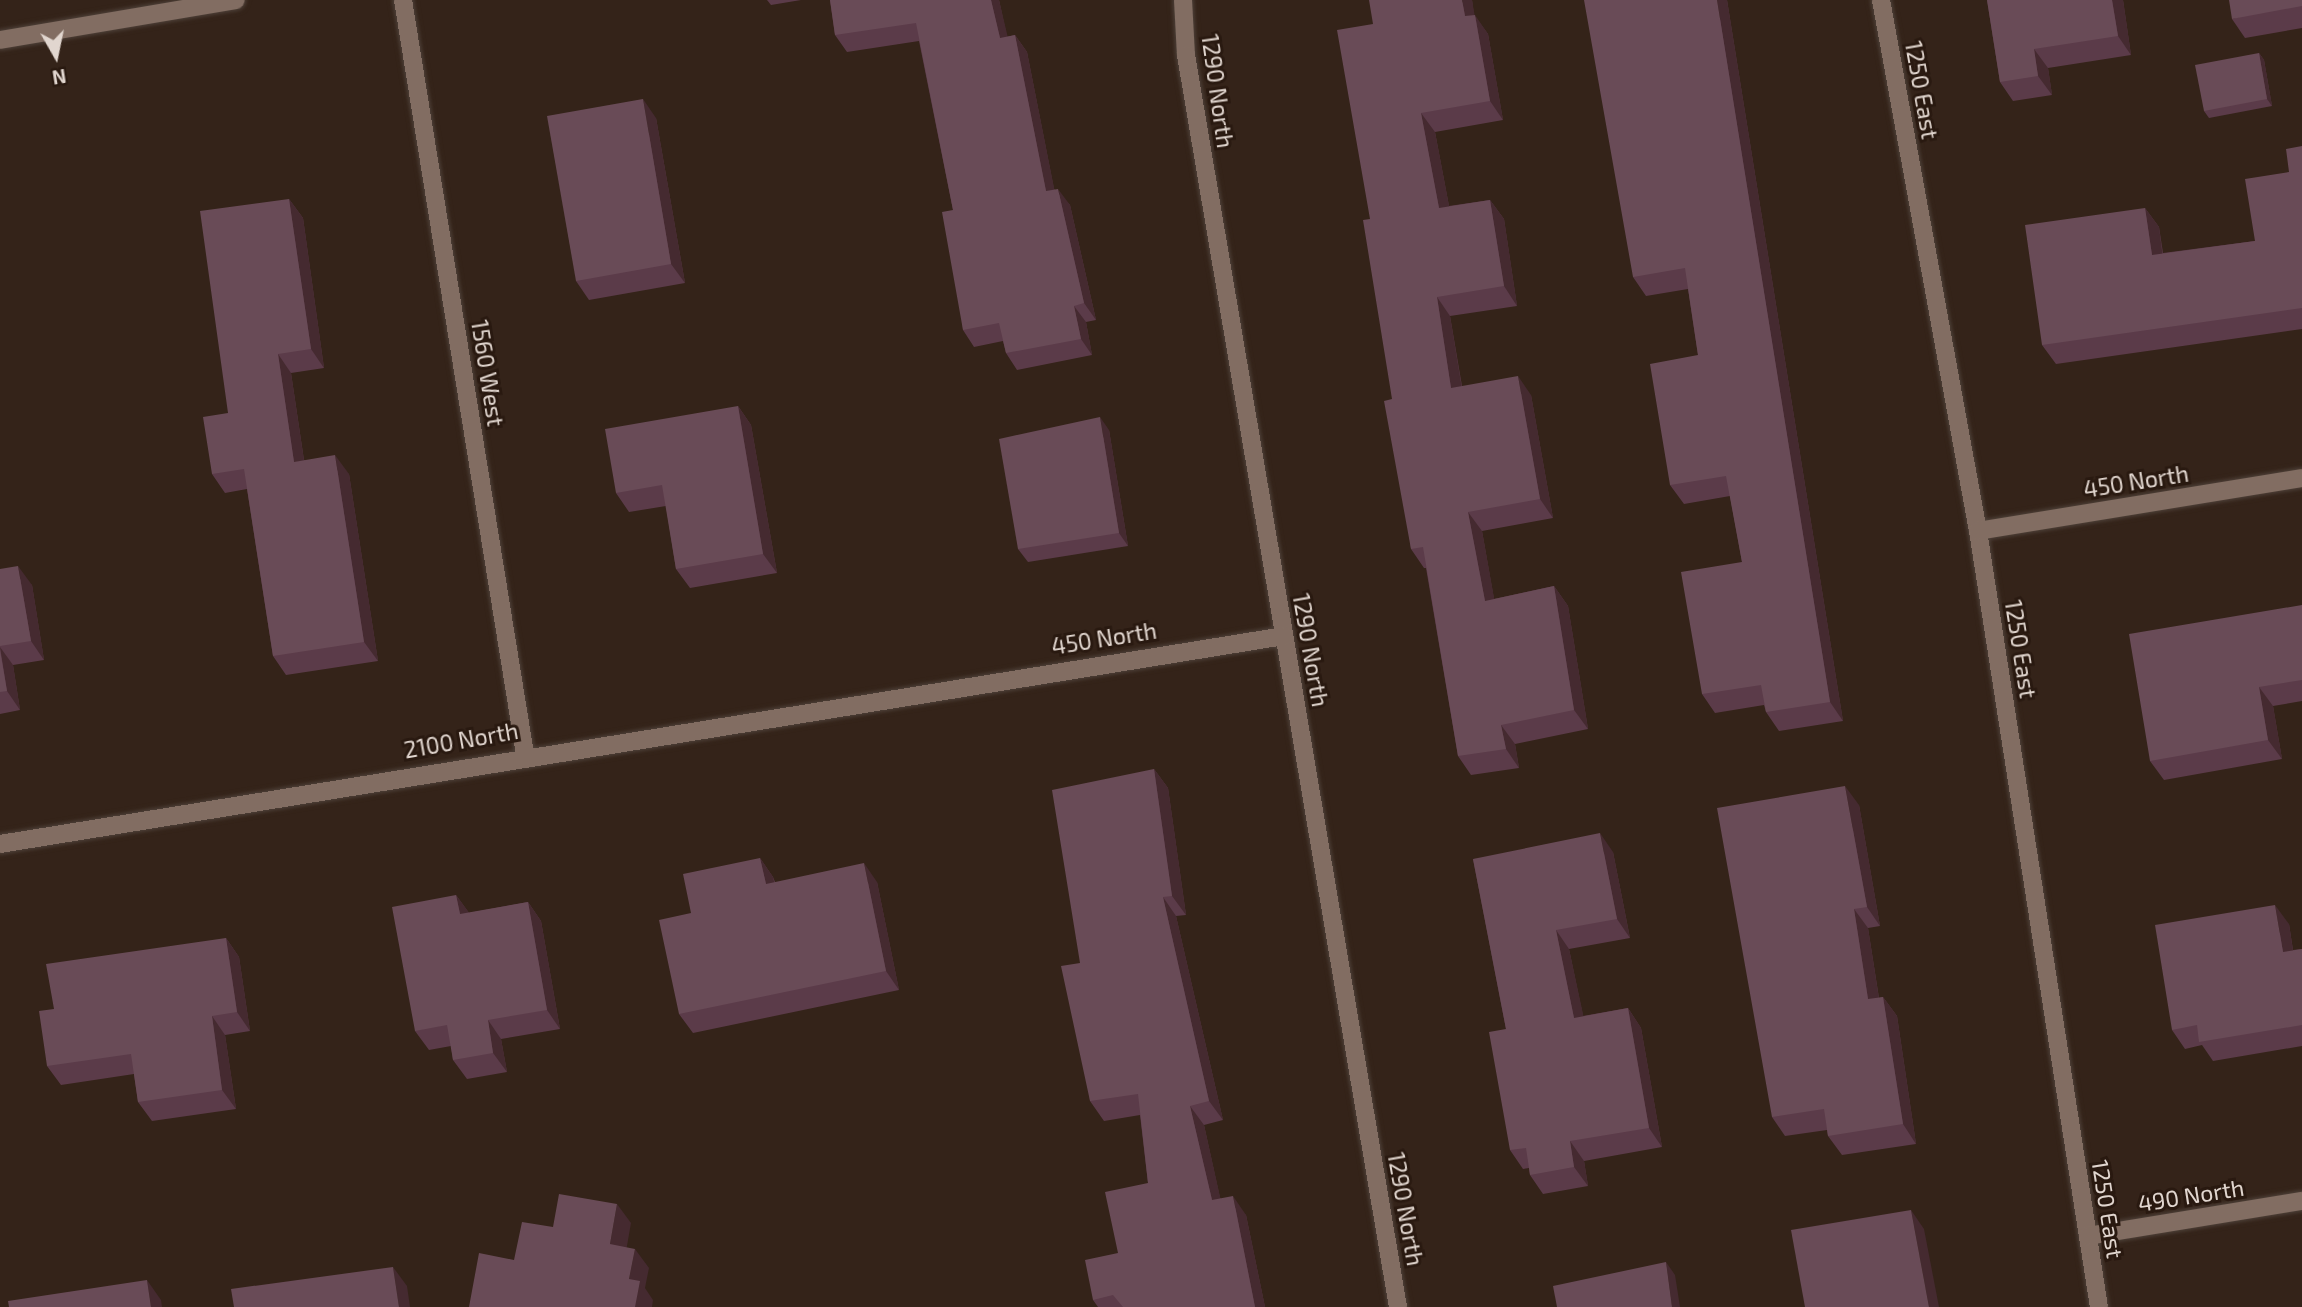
<!DOCTYPE html>
<html>
<head>
<meta charset="utf-8">
<style>
  body { margin:0 }
  #map { position:relative; width:2302px; height:1307px; overflow:hidden; background:#342319; font-family:"Exo 2",sans-serif }
  div>[style] { position:absolute }
  [style*='--x'] { left:calc(var(--x)*1px); top:calc(var(--y)*1px); width:calc(var(--w)*1px); rotate:calc(var(--a)*1deg) }
  .roads { filter:drop-shadow(0 0 2px #4e4139) drop-shadow(0 0 2px #4e4139) }
  .street>* { height:18px; margin:-9px; padding:0 9px; transform-origin:9px; border-radius:9px; background:#826d62 }
  .wall>* { inset:0; background:#5b3b49 }
  .shaded-wall>* { inset:0; background:#452a30 }
  .building>* { inset:0; background:#694b57 }
  span { translate:-50% -50%; white-space:nowrap; text-align:center; line-height:1.15; -webkit-text-stroke:6px #291910; paint-order:stroke }
  .street-label { font-size:23px; color:#e1d6cf }
  .north { position:absolute; left:21px; top:21px; width:70px; height:70px; -webkit-text-stroke:5px #291910; paint-order:stroke; rotate:171deg; font-size:19px; font-weight:700; line-height:28px; text-align:center; color:#e1d6cf }
  .north::after { content:''; display:block; margin:auto; width:24px; height:32px; background:#e1d6cf; clip-path:polygon(50% 0,100% 100%,50% 72%,0 100%) }
</style>
</head>
<body>
<div id="map">
  <div class="roads">
    <div class="street">
      <i style="--x:403;--y:0;--w:764;--a:80.81"></i>
      <i style="--x:1183;--y:0;--w:55;--a:86.9"></i>
      <i style="--x:1186;--y:55;--w:1270;--a:80.39"></i>
      <i style="--x:1881;--y:0;--w:540;--a:79.65"></i>
      <i style="--x:1978;--y:531;--w:785;--a:81.14"></i>
      <i style="--x:0;--y:40;--w:239;--a:-9.6"></i>
      <i style="--x:1978;--y:531;--w:328;--a:-9.3"></i>
      <i style="--x:0;--y:844;--w:1301;--a:-9.2"></i>
      <i style="--x:2088;--y:1236;--w:217;--a:-9.3"></i>
    </div>
  </div>
  <div class="wall">
    <i style="clip-path:polygon(767px 0,801px 0,771px 5px)"></i>
    <i style="clip-path:polygon(830px 0,999px 0,1007px 37px,1015px 35px,1027px 52px,1054px 189px,1070px 205px,1096px 320px,1086px 322px,1092px 355px,1017px 370px,1006px 353px,1003px 341px,974px 347px,963px 330px,953px 210px,919px 41px,847px 52px,835px 35px)"></i>
    <i style="clip-path:polygon(1472px 0,1474px 15px,1488px 34px,1503px 120px,1435px 132px,1449px 206px,1490px 200px,1504px 219px,1517px 306px,1450px 316px,1462px 386px,1531px 395px,1553px 518px,1482px 531px,1494px 599px,1554px 586px,1568px 606px,1588px 729px,1515px 744px,1519px 768px,1471px 775px,1458px 756px,1426px 568px,1424px 568px,1411px 549px,1370px 219px,1373px 24px)"></i>
    <i style="clip-path:polygon(1727px 0,1843px 721px,1779px 731px,1766px 712px,1764px 705px,1715px 713px,1702px 694px,1742px 562px,1730px 496px,1684px 504px,1670px 485px,1698px 355px,1688px 289px,1646px 296px,1633px 277px)"></i>
    <i style="clip-path:polygon(1987px 0,2123px 0,2131px 55px,2048px 68px,2052px 95px,2013px 101px,2000px 82px)"></i>
    <i style="clip-path:polygon(2302px 0,2302px 28px,2245px 38px,2232px 19px)"></i>
    <i style="clip-path:polygon(2259px 53px,2264px 60px,2272px 106px,2209px 118px,2204px 111px)"></i>
    <i style="clip-path:polygon(656px 118px,685px 283px,589px 300px,576px 281px)"></i>
    <i style="clip-path:polygon(2302px 146px,2302px 329px,2056px 364px,2042px 345px,2145px 208px,2159px 227px,2163px 253px,2255px 241px)"></i>
    <i style="clip-path:polygon(289px 199px,303px 218px,324px 368px,291px 373px,304px 460px,349px 474px,378px 661px,286px 675px,273px 656px,247px 489px,225px 493px,212px 474px)"></i>
    <i style="clip-path:polygon(738px 406px,751px 425px,777px 573px,690px 588px,676px 569px,666px 506px,629px 512px,616px 493px)"></i>
    <i style="clip-path:polygon(1109px 430px,1128px 546px,1028px 562px,1018px 549px)"></i>
    <i style="clip-path:polygon(0 569px,32px 585px,44px 660px,13px 665px,20px 710px,0 714px)"></i>
    <i style="clip-path:polygon(2302px 605px,2302px 701px,2273px 706px,2282px 759px,2164px 780px,2150px 761px)"></i>
    <i style="clip-path:polygon(1154px 769px,1168px 788px,1186px 915px,1176px 916px,1223px 1120px,1204px 1125px,1220px 1198px,1246px 1215px,1265px 1307px,1098px 1307px,1093px 1300px,1118px 1253px,1148px 1183px,1140px 1115px,1104px 1121px,1090px 1101px,1080px 963px)"></i>
    <i style="clip-path:polygon(1859px 805px,1880px 926px,1868px 928px,1879px 998px,1883px 997px,1897px 1016px,1916px 1144px,1842px 1155px,1828px 1136px,1827px 1130px,1785px 1136px,1772px 1117px)"></i>
    <i style="clip-path:polygon(1613px 852px,1630px 938px,1569px 949px,1583px 1016px,1628px 1008px,1641px 1028px,1662px 1147px,1584px 1161px,1588px 1186px,1543px 1194px,1530px 1175px,1529px 1168px,1523px 1169px,1510px 1150px,1506px 1029px,1473px 859px)"></i>
    <i style="clip-path:polygon(760px 858px,773px 877px,775px 882px,877px 882px,899px 990px,693px 1033px,679px 1014px,691px 913px)"></i>
    <i style="clip-path:polygon(456px 895px,469px 913px,528px 902px,541px 921px,560px 1029px,501px 1039px,507px 1072px,467px 1079px,453px 1060px,451px 1046px,429px 1050px,415px 1031px)"></i>
    <i style="clip-path:polygon(2289px 924px,2293px 950px,2302px 949px,2302px 1046px,2213px 1061px,2202px 1045px,2185px 1049px,2172px 1030px)"></i>
    <i style="clip-path:polygon(226px 938px,239px 957px,250px 1031px,225px 1035px,236px 1109px,152px 1121px,138px 1102px,134px 1074px,61px 1085px,47px 1066px,54px 1009px)"></i>
  </div>
  <div class="shaded-wall">
    <i style="clip-path:polygon(991px 0,999px 0,1012px 55px,1000px 38px)"></i>
    <i style="clip-path:polygon(1462px 0,1472px 0,1478px 35px,1465px 16px)"></i>
    <i style="clip-path:polygon(1717px 0,1727px 0,1843px 721px,1830px 702px)"></i>
    <i style="clip-path:polygon(2112px 0,2123px 0,2131px 55px,2118px 36px)"></i>
    <i style="clip-path:polygon(1475px 15px,1488px 34px,1503px 120px,1490px 101px)"></i>
    <i style="clip-path:polygon(1015px 35px,1027px 52px,1058px 208px,1046px 191px)"></i>
    <i style="clip-path:polygon(2034px 49px,2048px 68px,2052px 95px,2038px 76px)"></i>
    <i style="clip-path:polygon(2259px 53px,2264px 60px,2272px 106px,2267px 99px)"></i>
    <i style="clip-path:polygon(643px 99px,656px 118px,685px 283px,671px 264px)"></i>
    <i style="clip-path:polygon(1421px 113px,1435px 132px,1453px 227px,1439px 208px)"></i>
    <i style="clip-path:polygon(1058px 189px,1070px 205px,1096px 320px,1084px 303px)"></i>
    <i style="clip-path:polygon(289px 199px,303px 218px,324px 368px,311px 349px)"></i>
    <i style="clip-path:polygon(1490px 200px,1504px 219px,1517px 306px,1504px 286px)"></i>
    <i style="clip-path:polygon(2145px 208px,2159px 227px,2165px 274px,2152px 255px)"></i>
    <i style="clip-path:polygon(1437px 297px,1450px 316px,1465px 407px,1451px 388px)"></i>
    <i style="clip-path:polygon(1074px 306px,1086px 322px,1092px 355px,1081px 339px)"></i>
    <i style="clip-path:polygon(278px 354px,291px 373px,307px 481px,294px 462px)"></i>
    <i style="clip-path:polygon(1518px 376px,1531px 395px,1553px 518px,1540px 499px)"></i>
    <i style="clip-path:polygon(738px 406px,751px 425px,777px 573px,763px 554px)"></i>
    <i style="clip-path:polygon(1100px 417px,1109px 430px,1128px 546px,1119px 533px)"></i>
    <i style="clip-path:polygon(335px 455px,349px 474px,378px 661px,364px 642px)"></i>
    <i style="clip-path:polygon(1468px 512px,1482px 531px,1498px 620px,1485px 601px)"></i>
    <i style="clip-path:polygon(18px 566px,32px 585px,44px 660px,31px 641px)"></i>
    <i style="clip-path:polygon(1554px 586px,1568px 606px,1588px 729px,1574px 710px)"></i>
    <i style="clip-path:polygon(0 647px,13px 665px,20px 710px,7px 691px)"></i>
    <i style="clip-path:polygon(2259px 687px,2273px 706px,2282px 759px,2268px 740px)"></i>
    <i style="clip-path:polygon(1501px 725px,1515px 744px,1519px 768px,1506px 749px)"></i>
    <i style="clip-path:polygon(1154px 769px,1168px 788px,1186px 915px,1172px 896px)"></i>
    <i style="clip-path:polygon(1845px 786px,1859px 805px,1880px 926px,1867px 907px)"></i>
    <i style="clip-path:polygon(1600px 833px,1613px 852px,1630px 938px,1617px 919px)"></i>
    <i style="clip-path:polygon(760px 858px,773px 877px,779px 903px,766px 884px)"></i>
    <i style="clip-path:polygon(864px 863px,877px 882px,899px 990px,886px 971px)"></i>
    <i style="clip-path:polygon(456px 895px,470px 914px,460px 914px)"></i>
    <i style="clip-path:polygon(1163px 897px,1176px 916px,1223px 1120px,1209px 1101px)"></i>
    <i style="clip-path:polygon(528px 902px,541px 921px,560px 1029px,547px 1010px)"></i>
    <i style="clip-path:polygon(2275px 905px,2289px 924px,2296px 971px,2283px 952px)"></i>
    <i style="clip-path:polygon(1854px 909px,1868px 928px,1882px 1018px,1868px 999px)"></i>
    <i style="clip-path:polygon(1556px 930px,1569px 949px,1588px 1037px,1574px 1018px)"></i>
    <i style="clip-path:polygon(226px 938px,239px 957px,250px 1031px,237px 1012px)"></i>
    <i style="clip-path:polygon(1883px 997px,1897px 1016px,1916px 1144px,1903px 1124px)"></i>
    <i style="clip-path:polygon(1628px 1008px,1641px 1028px,1662px 1147px,1649px 1128px)"></i>
    <i style="clip-path:polygon(212px 1016px,225px 1035px,236px 1109px,222px 1090px)"></i>
    <i style="clip-path:polygon(488px 1020px,501px 1039px,507px 1072px,493px 1053px)"></i>
    <i style="clip-path:polygon(1190px 1106px,1204px 1125px,1225px 1219px,1212px 1200px)"></i>
    <i style="clip-path:polygon(1570px 1141px,1584px 1161px,1588px 1186px,1574px 1167px)"></i>
    <i style="clip-path:polygon(1233px 1196px,1246px 1215px,1265px 1307px,1255px 1307px)"></i>
    <i style="clip-path:polygon(617px 1204px,631px 1223px,624px 1263px,610px 1244px)"></i>
    <i style="clip-path:polygon(1911px 1210px,1924px 1229px,1939px 1307px,1929px 1307px)"></i>
    <i style="clip-path:polygon(635px 1249px,649px 1268px,645px 1288px,653px 1300px,652px 1307px,635px 1307px,629px 1279px)"></i>
    <i style="clip-path:polygon(1666px 1262px,1675px 1275px,1680px 1307px,1672px 1307px)"></i>
    <i style="clip-path:polygon(393px 1267px,407px 1286px,410px 1307px,399px 1307px)"></i>
    <i style="clip-path:polygon(147px 1280px,161px 1300px,162px 1307px,151px 1307px)"></i>
  </div>
  <div class="building">
    <i style="clip-path:polygon(830px 0,991px 0,1000px 38px,1015px 35px,1046px 191px,1058px 189px,1084px 303px,1074px 306px,1081px 339px,1006px 353px,999px 323px,963px 330px,942px 212px,953px 210px,916px 23px,835px 35px)"></i>
    <i style="clip-path:polygon(1369px 0,1462px 0,1465px 16px,1475px 15px,1490px 101px,1421px 113px,1439px 208px,1490px 200px,1504px 286px,1437px 297px,1451px 388px,1518px 376px,1540px 499px,1468px 512px,1485px 601px,1554px 586px,1574px 710px,1501px 725px,1506px 749px,1458px 756px,1423px 547px,1411px 549px,1384px 401px,1392px 399px,1363px 220px,1370px 219px,1337px 30px,1373px 24px)"></i>
    <i style="clip-path:polygon(1584px 0,1717px 0,1830px 702px,1766px 712px,1761px 685px,1702px 694px,1681px 572px,1742px 562px,1726px 476px,1670px 485px,1650px 364px,1698px 355px,1685px 268px,1633px 277px)"></i>
    <i style="clip-path:polygon(1987px 0,2112px 0,2118px 36px,2034px 49px,2038px 76px,2000px 82px)"></i>
    <i style="clip-path:polygon(2229px 0,2302px 0,2302px 6px,2232px 19px)"></i>
    <i style="clip-path:polygon(2259px 53px,2267px 99px,2204px 111px,2195px 65px)"></i>
    <i style="clip-path:polygon(643px 99px,671px 264px,576px 281px,547px 116px)"></i>
    <i style="clip-path:polygon(2302px 146px,2302px 308px,2042px 345px,2025px 225px,2145px 208px,2152px 255px,2255px 241px,2245px 179px,2289px 172px,2286px 149px)"></i>
    <i style="clip-path:polygon(289px 199px,311px 349px,278px 354px,294px 462px,335px 455px,364px 642px,273px 656px,244px 469px,212px 474px,203px 417px,228px 413px,200px 211px)"></i>
    <i style="clip-path:polygon(738px 406px,763px 554px,676px 569px,662px 485px,616px 493px,605px 429px)"></i>
    <i style="clip-path:polygon(1100px 417px,1119px 533px,1018px 549px,999px 439px)"></i>
    <i style="clip-path:polygon(18px 566px,31px 641px,0 646px,0 569px)"></i>
    <i style="clip-path:polygon(2302px 605px,2302px 680px,2259px 687px,2268px 740px,2150px 761px,2129px 634px)"></i>
    <i style="clip-path:polygon(0 650px,7px 691px,0 692px)"></i>
    <i style="clip-path:polygon(1154px 769px,1172px 896px,1163px 897px,1209px 1101px,1190px 1106px,1212px 1200px,1233px 1196px,1255px 1307px,1123px 1307px,1113px 1295px,1093px 1300px,1085px 1260px,1118px 1253px,1105px 1192px,1148px 1183px,1138px 1094px,1090px 1101px,1061px 966px,1080px 963px,1052px 790px)"></i>
    <i style="clip-path:polygon(1845px 786px,1867px 907px,1854px 909px,1868px 999px,1883px 997px,1903px 1124px,1828px 1136px,1824px 1109px,1772px 1117px,1717px 808px)"></i>
    <i style="clip-path:polygon(1600px 833px,1617px 919px,1556px 930px,1574px 1018px,1628px 1008px,1649px 1128px,1570px 1141px,1574px 1167px,1530px 1175px,1526px 1148px,1510px 1150px,1489px 1032px,1506px 1029px,1473px 859px)"></i>
    <i style="clip-path:polygon(760px 858px,766px 884px,864px 863px,886px 971px,679px 1014px,659px 920px,691px 913px,683px 874px)"></i>
    <i style="clip-path:polygon(456px 895px,460px 914px,528px 902px,547px 1010px,488px 1020px,493px 1053px,453px 1060px,447px 1025px,415px 1031px,392px 907px)"></i>
    <i style="clip-path:polygon(2275px 905px,2283px 952px,2302px 949px,2302px 1025px,2199px 1042px,2197px 1025px,2172px 1030px,2155px 925px)"></i>
    <i style="clip-path:polygon(226px 938px,237px 1012px,212px 1016px,222px 1090px,138px 1102px,131px 1054px,47px 1066px,39px 1011px,54px 1009px,46px 964px)"></i>
    <i style="clip-path:polygon(559px 1194px,617px 1204px,610px 1244px,635px 1249px,629px 1279px,640px 1281px,635px 1307px,469px 1307px,479px 1253px,514px 1260px,522px 1222px,553px 1227px)"></i>
    <i style="clip-path:polygon(1911px 1210px,1929px 1307px,1805px 1307px,1791px 1230px)"></i>
    <i style="clip-path:polygon(1666px 1262px,1672px 1307px,1557px 1307px,1553px 1286px)"></i>
    <i style="clip-path:polygon(393px 1267px,399px 1307px,234px 1307px,231px 1289px)"></i>
    <i style="clip-path:polygon(147px 1280px,151px 1307px,9px 1307px,8px 1301px)"></i>
  </div>
  <div class="street-label">
    <span style="left:1922px;top:90px;rotate:80deg">1250 East</span>
    <span style="left:1218px;top:91px;rotate:82deg">1290 North</span>
    <span style="left:488px;top:373px;rotate:81deg">1560 West</span>
    <span style="left:2136px;top:481px;rotate:-9deg">450 North</span>
    <span style="left:1104px;top:638px;rotate:-9deg">450 North</span>
    <span style="left:2021px;top:649px;rotate:81deg">1250 East</span>
    <span style="left:1311px;top:650px;rotate:80deg">1290 North</span>
    <span style="left:461px;top:740px;rotate:-10deg">2100 North</span>
    <span style="left:2191px;top:1195px;rotate:-9deg">490 North</span>
    <span style="left:1406px;top:1209px;rotate:80deg">1290 North</span>
    <span style="left:2108px;top:1209px;rotate:81deg">1250 East</span>
  </div>
  <div class="north">N</div>
</div>
</body>
</html>
